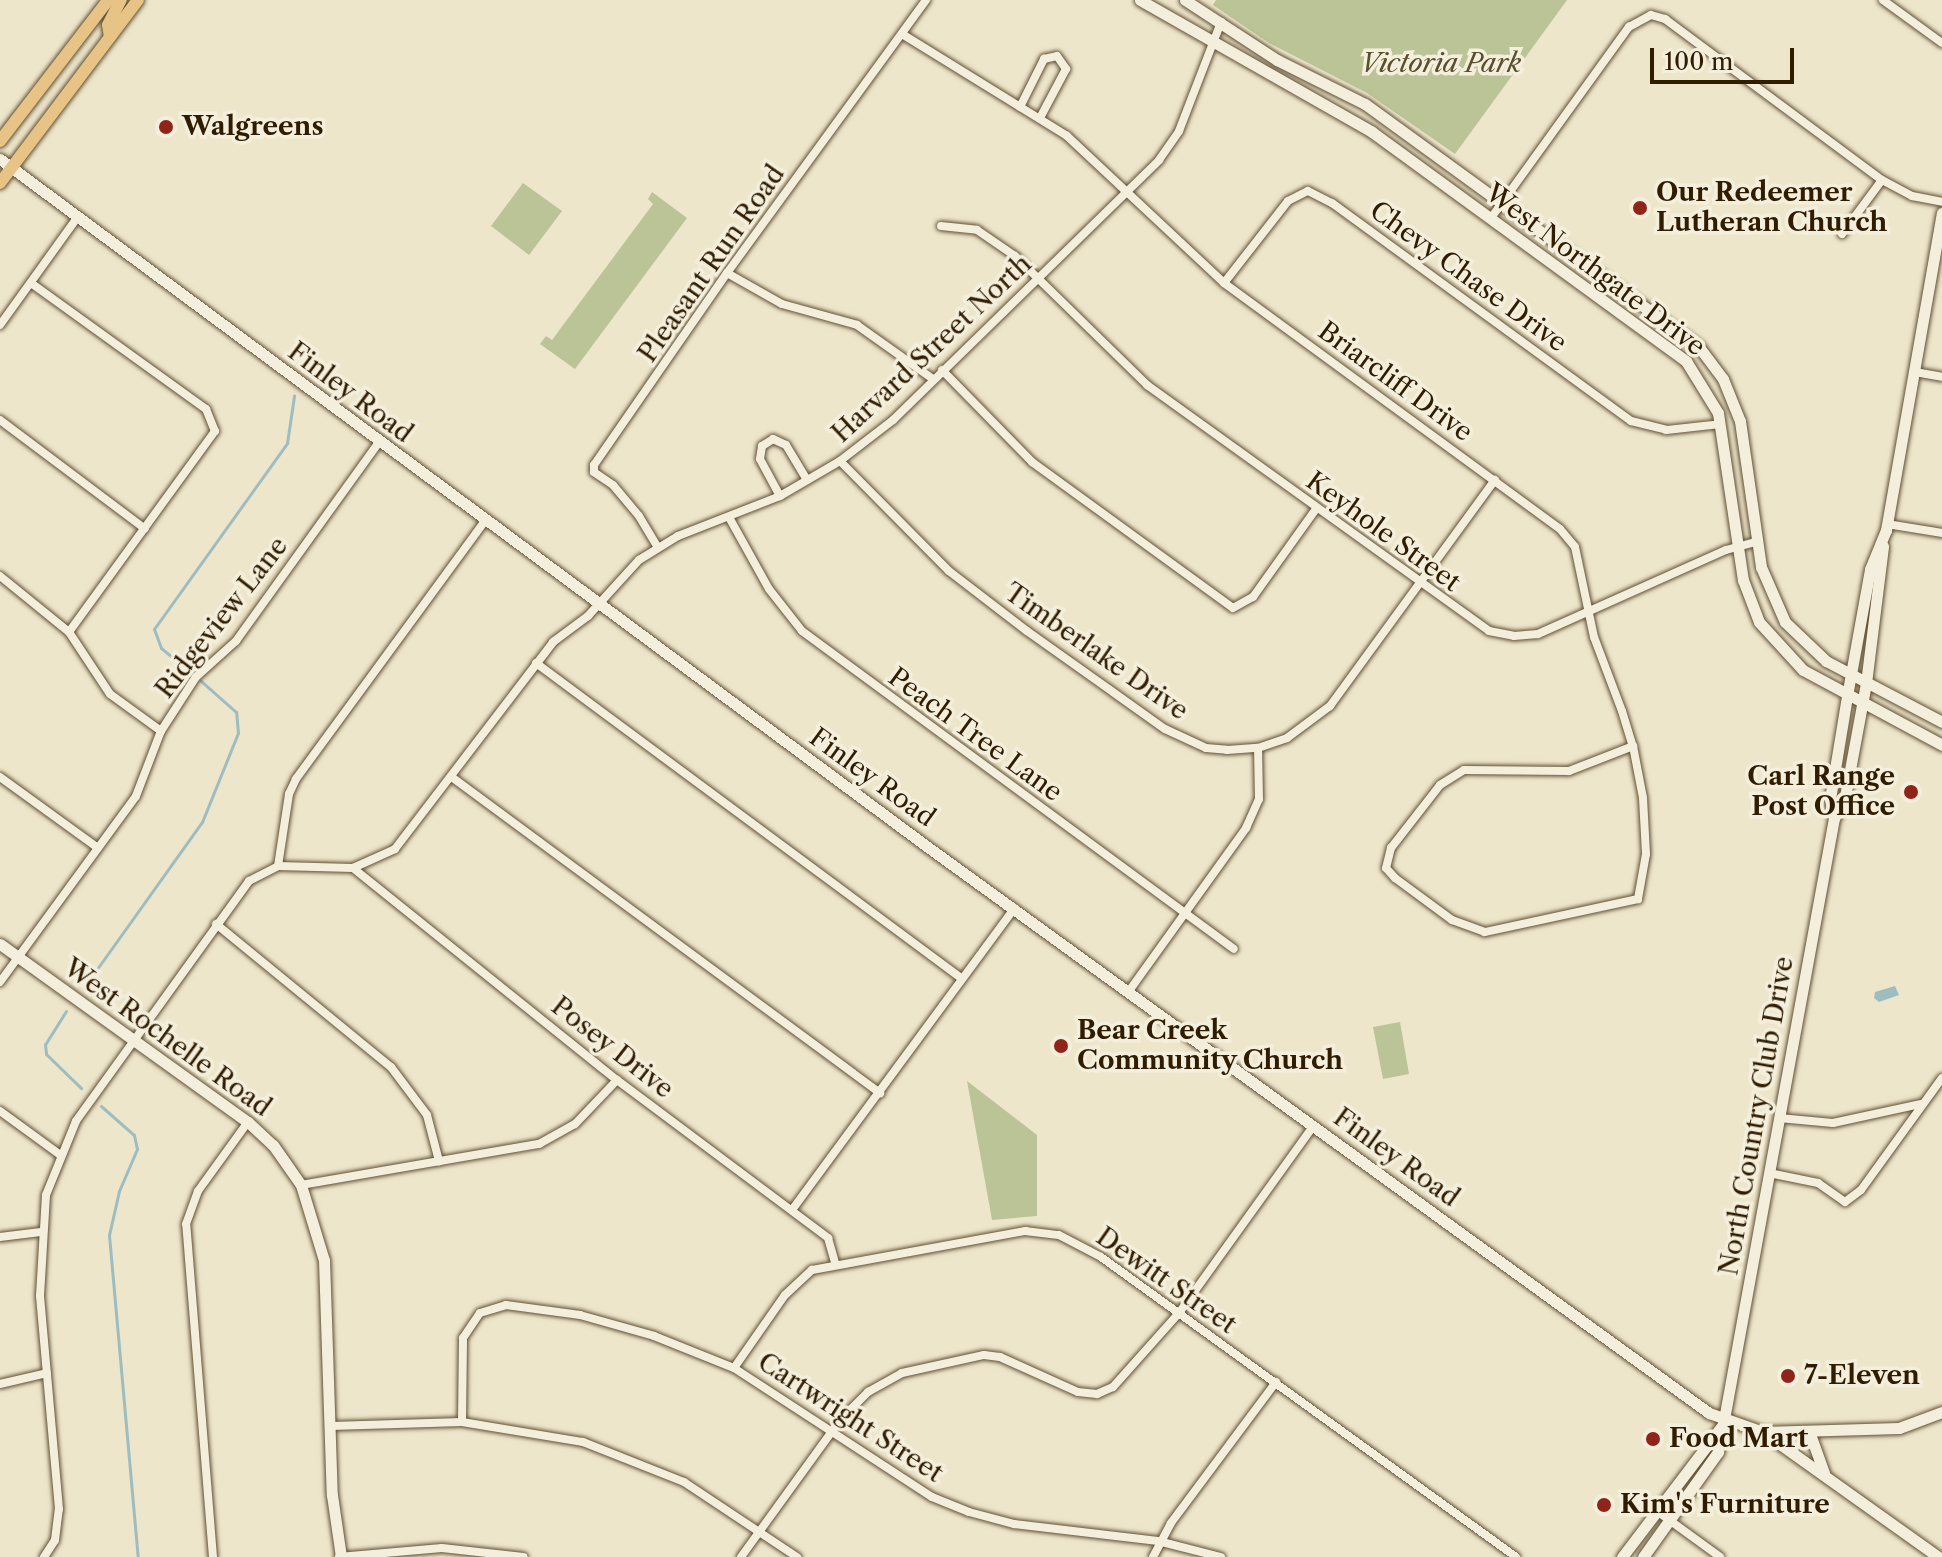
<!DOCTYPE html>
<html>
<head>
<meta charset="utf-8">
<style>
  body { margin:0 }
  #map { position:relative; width:1942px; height:1557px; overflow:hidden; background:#eee6cb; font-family:"Libre Caslon Text",serif }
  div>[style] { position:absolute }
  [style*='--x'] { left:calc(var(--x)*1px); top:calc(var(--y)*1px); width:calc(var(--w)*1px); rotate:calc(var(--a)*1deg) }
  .green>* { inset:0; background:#bac497 }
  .water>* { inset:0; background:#9ebdc1 }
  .stream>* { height:3px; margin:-1.5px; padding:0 1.5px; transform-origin:1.5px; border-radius:1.5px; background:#9ebdc1 }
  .roads { filter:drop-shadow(0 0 2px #604f33) drop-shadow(0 0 2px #604f33) }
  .street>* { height:8px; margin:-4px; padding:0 4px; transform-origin:4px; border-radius:4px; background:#f4efdd }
  .secondary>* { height:11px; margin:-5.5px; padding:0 5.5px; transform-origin:5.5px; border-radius:5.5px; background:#f4efdd }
  .primary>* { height:12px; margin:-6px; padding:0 6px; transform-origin:6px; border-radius:6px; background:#e7c386 }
  .dots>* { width:22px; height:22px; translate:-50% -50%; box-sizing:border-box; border:4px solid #f4efdd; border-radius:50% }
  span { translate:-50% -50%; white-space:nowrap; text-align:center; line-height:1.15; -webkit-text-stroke:7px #f4efdd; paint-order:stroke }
  .park-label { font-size:26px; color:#594f2d; font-style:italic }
  .poi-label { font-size:26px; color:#301d00; font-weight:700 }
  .left { translate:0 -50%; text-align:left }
  .right { translate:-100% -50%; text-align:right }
  .street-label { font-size:26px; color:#301d00 }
  .scale { position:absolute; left:1650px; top:48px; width:144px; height:36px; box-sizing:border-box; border:4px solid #301d00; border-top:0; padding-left:10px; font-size:24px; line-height:28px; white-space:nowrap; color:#301d00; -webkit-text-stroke:6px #f4efdd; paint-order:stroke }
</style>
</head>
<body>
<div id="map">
  <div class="green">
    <i style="clip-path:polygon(1216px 0,1567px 0,1455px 154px,1367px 93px,1269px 43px,1213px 5px)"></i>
    <i style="clip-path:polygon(523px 183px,562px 211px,529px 255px,491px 226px)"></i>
    <i style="clip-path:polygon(652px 192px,687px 218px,575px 369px,540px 344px,546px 336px,552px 340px,653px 204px,648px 199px)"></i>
    <i style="clip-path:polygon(1400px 1022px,1409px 1074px,1383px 1079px,1373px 1027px)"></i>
    <i style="clip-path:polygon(967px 1081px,1037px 1135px,1037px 1216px,992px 1220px)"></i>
  </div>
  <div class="water">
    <i style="clip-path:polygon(1895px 986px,1899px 995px,1879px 1002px,1874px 998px,1875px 992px)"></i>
  </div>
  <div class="stream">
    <i style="--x:185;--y:668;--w:31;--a:-140"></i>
    <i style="--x:161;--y:648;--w:20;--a:-110"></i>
    <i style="--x:154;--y:629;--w:229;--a:-54.4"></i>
    <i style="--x:287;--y:443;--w:48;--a:-81.5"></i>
    <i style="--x:87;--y:983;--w:198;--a:-54.5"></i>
    <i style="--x:202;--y:822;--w:96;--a:-68"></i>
    <i style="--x:238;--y:733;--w:21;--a:-95"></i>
    <i style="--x:236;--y:712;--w:47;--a:-138.5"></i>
    <i style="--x:66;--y:1011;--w:39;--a:122"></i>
    <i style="--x:45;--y:1044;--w:10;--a:84"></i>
    <i style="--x:46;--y:1054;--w:49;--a:44.2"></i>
    <i style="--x:101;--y:1106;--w:44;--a:41.3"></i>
    <i style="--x:134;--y:1135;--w:14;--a:78"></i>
    <i style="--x:137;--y:1149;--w:46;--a:113.2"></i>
    <i style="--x:119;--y:1191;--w:45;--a:102.8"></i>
    <i style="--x:109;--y:1235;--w:323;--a:84.9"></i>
  </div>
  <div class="roads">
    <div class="street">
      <i style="--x:1883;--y:0;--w:73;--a:36.1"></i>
      <i style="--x:902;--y:34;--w:194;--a:31.7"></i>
      <i style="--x:1067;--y:136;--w:215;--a:43.1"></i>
      <i style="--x:1224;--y:283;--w:416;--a:36.2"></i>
      <i style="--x:1560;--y:529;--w:23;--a:50"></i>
      <i style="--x:1575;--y:547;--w:92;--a:78.1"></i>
      <i style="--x:1594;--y:637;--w:79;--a:69.3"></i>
      <i style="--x:1622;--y:711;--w:37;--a:73"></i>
      <i style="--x:1633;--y:746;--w:53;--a:79.1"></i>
      <i style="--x:1643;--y:798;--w:56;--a:86.9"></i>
      <i style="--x:1646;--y:854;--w:46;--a:100.1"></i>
      <i style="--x:1638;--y:899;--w:157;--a:167.8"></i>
      <i style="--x:1485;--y:932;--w:35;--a:-160"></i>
      <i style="--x:1452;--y:920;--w:71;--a:-143.6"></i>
      <i style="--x:1395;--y:878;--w:13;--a:-132"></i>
      <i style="--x:1386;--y:868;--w:21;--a:-76"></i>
      <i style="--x:1391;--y:848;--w:80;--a:-52.1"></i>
      <i style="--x:1440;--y:785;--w:28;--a:-32"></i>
      <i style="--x:1464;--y:770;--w:105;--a:0.5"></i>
      <i style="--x:1569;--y:771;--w:69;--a:-21.3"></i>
      <i style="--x:1020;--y:107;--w:54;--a:-63.4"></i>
      <i style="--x:1044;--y:59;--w:13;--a:-13"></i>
      <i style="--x:1057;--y:56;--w:16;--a:55"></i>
      <i style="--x:1066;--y:69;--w:53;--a:118"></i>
      <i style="--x:1491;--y:218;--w:236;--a:-54.2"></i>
      <i style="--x:1629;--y:27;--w:25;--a:-29"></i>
      <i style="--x:1651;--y:15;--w:15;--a:16"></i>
      <i style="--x:1665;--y:19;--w:270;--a:36.6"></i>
      <i style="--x:1882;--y:180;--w:34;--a:28"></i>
      <i style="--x:1912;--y:196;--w:31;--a:11"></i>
      <i style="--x:941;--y:226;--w:36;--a:6"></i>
      <i style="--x:977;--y:230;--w:46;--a:34.4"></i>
      <i style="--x:1015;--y:256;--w:185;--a:44.3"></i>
      <i style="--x:1147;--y:385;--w:421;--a:35.7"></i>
      <i style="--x:1489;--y:631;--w:25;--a:11"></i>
      <i style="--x:1514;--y:636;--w:24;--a:-5"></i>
      <i style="--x:1538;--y:634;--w:206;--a:-24.1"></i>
      <i style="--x:1726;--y:550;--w:31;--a:-15"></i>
      <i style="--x:1842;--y:234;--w:67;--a:-53.5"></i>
      <i style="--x:727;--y:273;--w:63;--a:29.4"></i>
      <i style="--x:782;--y:304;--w:78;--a:15.6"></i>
      <i style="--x:857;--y:325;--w:93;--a:35.4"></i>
      <i style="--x:31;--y:283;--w:216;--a:35.8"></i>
      <i style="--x:206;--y:409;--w:24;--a:68"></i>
      <i style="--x:215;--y:431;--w:248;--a:126"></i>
      <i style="--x:1224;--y:283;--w:104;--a:-52"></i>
      <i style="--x:1288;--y:201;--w:22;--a:-27"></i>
      <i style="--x:1308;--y:191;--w:27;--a:27"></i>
      <i style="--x:1332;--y:203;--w:370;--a:36.1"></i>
      <i style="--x:1631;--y:421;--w:36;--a:14"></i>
      <i style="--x:1666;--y:430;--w:55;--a:-6.2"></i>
      <i style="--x:0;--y:325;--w:132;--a:-54.3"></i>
      <i style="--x:942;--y:370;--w:129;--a:45.6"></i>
      <i style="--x:1032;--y:462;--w:248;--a:36"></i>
      <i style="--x:1233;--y:608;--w:23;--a:-29"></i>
      <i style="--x:1253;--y:597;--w:108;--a:-54.4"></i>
      <i style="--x:1915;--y:372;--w:27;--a:10"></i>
      <i style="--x:0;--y:420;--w:181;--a:36.9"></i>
      <i style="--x:840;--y:461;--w:155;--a:45.3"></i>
      <i style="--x:949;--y:571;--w:98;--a:37.6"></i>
      <i style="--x:1027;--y:631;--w:169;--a:35.4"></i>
      <i style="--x:1165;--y:729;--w:45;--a:24.9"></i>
      <i style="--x:1206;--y:748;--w:21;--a:5"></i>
      <i style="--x:1227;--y:750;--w:31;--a:-4"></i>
      <i style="--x:1258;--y:748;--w:31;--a:-19"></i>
      <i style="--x:1287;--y:738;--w:54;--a:-36.7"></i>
      <i style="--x:1330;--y:706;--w:280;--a:-53.9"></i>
      <i style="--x:780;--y:496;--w:42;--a:-118.4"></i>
      <i style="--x:760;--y:459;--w:13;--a:-81"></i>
      <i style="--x:762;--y:446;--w:13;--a:-32"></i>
      <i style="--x:773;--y:439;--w:14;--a:25"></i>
      <i style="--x:786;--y:445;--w:41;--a:59"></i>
      <i style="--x:730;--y:519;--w:80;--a:60.9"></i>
      <i style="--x:769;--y:589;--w:53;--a:51.8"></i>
      <i style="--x:802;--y:631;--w:536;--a:36.36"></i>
      <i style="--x:1887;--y:524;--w:56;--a:9.3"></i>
      <i style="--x:657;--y:546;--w:35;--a:-121"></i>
      <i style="--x:639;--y:516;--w:40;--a:-130"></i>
      <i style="--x:613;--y:485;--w:23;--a:-146"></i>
      <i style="--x:594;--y:472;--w:7;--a:-90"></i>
      <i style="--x:594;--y:465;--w:234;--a:-55.3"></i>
      <i style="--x:727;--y:273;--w:338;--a:-53.9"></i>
      <i style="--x:0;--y:576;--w:89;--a:39.1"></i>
      <i style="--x:69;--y:632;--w:74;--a:56.5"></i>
      <i style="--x:110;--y:694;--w:63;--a:36"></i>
      <i style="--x:536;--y:663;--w:529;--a:36.54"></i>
      <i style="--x:0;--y:777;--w:121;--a:35.9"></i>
      <i style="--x:453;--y:778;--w:531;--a:36.42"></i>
      <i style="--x:278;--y:866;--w:73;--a:-81.3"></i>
      <i style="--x:289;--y:794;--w:17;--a:-65"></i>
      <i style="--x:296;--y:779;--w:320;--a:-53.8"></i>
      <i style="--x:353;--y:868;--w:339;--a:38.8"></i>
      <i style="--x:617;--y:1080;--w:264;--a:36.8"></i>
      <i style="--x:828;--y:1238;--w:26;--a:74"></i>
      <i style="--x:216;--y:924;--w:226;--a:39.3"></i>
      <i style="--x:391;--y:1067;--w:60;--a:53.1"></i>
      <i style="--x:427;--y:1115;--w:48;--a:75.4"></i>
      <i style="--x:0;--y:982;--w:230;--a:-53.8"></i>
      <i style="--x:136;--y:796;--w:70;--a:-69"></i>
      <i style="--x:161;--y:731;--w:64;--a:-57.1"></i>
      <i style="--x:196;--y:677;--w:54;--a:-42"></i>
      <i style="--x:236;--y:641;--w:245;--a:-54.3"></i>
      <i style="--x:1129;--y:991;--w:201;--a:-54.3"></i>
      <i style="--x:1246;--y:828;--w:32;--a:-66"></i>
      <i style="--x:1259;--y:799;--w:51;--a:-91.1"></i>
      <i style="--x:0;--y:1111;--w:73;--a:36.1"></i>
      <i style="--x:1779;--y:1118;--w:54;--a:5.3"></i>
      <i style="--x:1833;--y:1123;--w:89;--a:-12.3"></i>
      <i style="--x:1769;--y:1173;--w:50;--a:11.5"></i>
      <i style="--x:1818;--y:1183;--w:33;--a:35"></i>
      <i style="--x:1845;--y:1202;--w:20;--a:-37"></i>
      <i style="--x:1861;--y:1190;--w:138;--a:-54.1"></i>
      <i style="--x:301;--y:1185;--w:242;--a:-9.8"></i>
      <i style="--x:539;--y:1144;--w:41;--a:-29.1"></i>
      <i style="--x:575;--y:1124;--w:61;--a:-46.3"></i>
      <i style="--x:792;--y:1210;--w:375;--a:-53.6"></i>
      <i style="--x:0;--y:1237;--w:41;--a:-7"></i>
      <i style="--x:734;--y:1368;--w:89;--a:-55.1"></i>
      <i style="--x:785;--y:1295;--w:37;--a:-43"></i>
      <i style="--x:812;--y:1270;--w:217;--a:-10.4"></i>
      <i style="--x:1025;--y:1231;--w:34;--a:7"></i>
      <i style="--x:1059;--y:1235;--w:47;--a:27.6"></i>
      <i style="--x:1101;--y:1257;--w:512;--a:35.86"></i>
      <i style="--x:0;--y:1384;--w:48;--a:-13.2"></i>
      <i style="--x:462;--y:1422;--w:84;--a:-89.3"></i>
      <i style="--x:463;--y:1338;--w:30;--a:-56"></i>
      <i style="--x:480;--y:1313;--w:27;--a:-17"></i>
      <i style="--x:506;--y:1305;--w:75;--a:7.7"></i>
      <i style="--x:580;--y:1315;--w:77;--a:15.8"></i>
      <i style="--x:654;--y:1336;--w:86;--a:21.8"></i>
      <i style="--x:734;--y:1368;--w:236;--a:33.1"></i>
      <i style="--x:932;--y:1497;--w:40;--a:22"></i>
      <i style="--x:969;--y:1512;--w:47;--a:14.9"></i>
      <i style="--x:1014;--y:1524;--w:145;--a:6.7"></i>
      <i style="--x:1158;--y:1541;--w:65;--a:14.3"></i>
      <i style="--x:331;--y:1426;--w:131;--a:-1.7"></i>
      <i style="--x:462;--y:1422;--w:123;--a:9.4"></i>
      <i style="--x:583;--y:1442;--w:109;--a:21.6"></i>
      <i style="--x:684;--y:1482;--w:136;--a:33.6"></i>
      <i style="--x:1657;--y:1511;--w:78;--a:36.1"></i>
      <i style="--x:44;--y:1557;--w:20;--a:-57"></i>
      <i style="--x:55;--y:1540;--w:31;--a:-83"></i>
      <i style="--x:59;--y:1509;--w:214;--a:-95.1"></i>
      <i style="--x:40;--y:1296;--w:101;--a:-86.6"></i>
      <i style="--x:46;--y:1195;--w:80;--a:-67.9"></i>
      <i style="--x:76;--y:1121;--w:296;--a:-54.2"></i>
      <i style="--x:249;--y:881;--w:33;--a:-27"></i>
      <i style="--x:278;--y:866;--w:75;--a:1.5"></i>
      <i style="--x:353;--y:868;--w:46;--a:-24.3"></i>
      <i style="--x:395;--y:849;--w:260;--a:-52.6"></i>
      <i style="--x:553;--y:642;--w:44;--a:-36.6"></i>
      <i style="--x:588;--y:616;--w:76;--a:-47.7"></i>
      <i style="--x:639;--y:560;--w:46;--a:-31.6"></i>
      <i style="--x:678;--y:536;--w:110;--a:-21.4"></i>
      <i style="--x:780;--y:496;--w:69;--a:-30.3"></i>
      <i style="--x:840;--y:461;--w:67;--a:-37.7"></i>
      <i style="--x:893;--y:420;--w:372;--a:-44.3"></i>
      <i style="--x:1159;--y:160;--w:35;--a:-55"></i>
      <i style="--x:1179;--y:131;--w:117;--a:-68.9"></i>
      <i style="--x:213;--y:1557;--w:334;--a:-94.6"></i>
      <i style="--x:186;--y:1224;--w:35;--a:-70"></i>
      <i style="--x:198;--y:1191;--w:85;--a:-54.1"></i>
      <i style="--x:339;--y:1557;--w:103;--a:-5"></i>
      <i style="--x:442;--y:1548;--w:82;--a:6.3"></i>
      <i style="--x:741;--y:1557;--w:169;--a:-54.1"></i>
      <i style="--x:840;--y:1420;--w:40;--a:-45"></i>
      <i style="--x:868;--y:1392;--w:39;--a:-29"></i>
      <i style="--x:902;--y:1373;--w:84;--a:-12.4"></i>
      <i style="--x:984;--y:1355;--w:16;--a:7"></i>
      <i style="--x:1000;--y:1357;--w:85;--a:24.2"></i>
      <i style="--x:1078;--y:1392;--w:19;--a:6"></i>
      <i style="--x:1097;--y:1394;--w:17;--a:-24"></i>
      <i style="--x:1113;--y:1387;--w:99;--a:-48.3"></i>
      <i style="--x:1179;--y:1313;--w:231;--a:-54.3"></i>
      <i style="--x:1153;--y:1557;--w:38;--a:-62"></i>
      <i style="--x:1171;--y:1523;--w:176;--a:-53.3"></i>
    </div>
    <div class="secondary">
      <i style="--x:1140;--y:0;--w:267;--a:29.6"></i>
      <i style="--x:1372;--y:132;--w:389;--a:36.1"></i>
      <i style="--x:1686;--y:361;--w:61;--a:58.4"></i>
      <i style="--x:1718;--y:413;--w:169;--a:81.5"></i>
      <i style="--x:1743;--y:580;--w:45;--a:69.1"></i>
      <i style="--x:1759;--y:622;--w:65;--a:47.5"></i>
      <i style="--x:1803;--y:670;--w:158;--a:28.3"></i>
      <i style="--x:1185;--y:0;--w:110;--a:33.1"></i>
      <i style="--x:1277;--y:60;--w:98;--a:26.6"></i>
      <i style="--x:1365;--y:104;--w:413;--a:36"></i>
      <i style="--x:1699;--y:347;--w:40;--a:53"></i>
      <i style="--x:1723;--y:379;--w:45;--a:68"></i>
      <i style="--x:1740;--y:421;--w:148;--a:81.8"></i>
      <i style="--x:1761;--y:567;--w:60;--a:66.4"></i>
      <i style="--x:1785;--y:622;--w:57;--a:43.6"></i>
      <i style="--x:1826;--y:661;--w:131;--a:27.7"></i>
      <i style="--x:0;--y:159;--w:1152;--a:36.56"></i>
      <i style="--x:925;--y:845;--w:968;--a:35.92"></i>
      <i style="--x:1709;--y:1413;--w:57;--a:19.4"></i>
      <i style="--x:1763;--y:1432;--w:136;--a:-1.7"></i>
      <i style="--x:1899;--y:1428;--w:46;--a:-20.4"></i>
      <i style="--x:1834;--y:818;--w:19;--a:-58"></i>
      <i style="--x:1844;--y:802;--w:121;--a:-79.5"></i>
      <i style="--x:1866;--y:683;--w:138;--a:-82.9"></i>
      <i style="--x:0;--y:944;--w:305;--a:35.7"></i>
      <i style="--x:248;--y:1122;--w:34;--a:43"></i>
      <i style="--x:273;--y:1145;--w:49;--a:55"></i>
      <i style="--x:301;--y:1185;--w:78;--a:73"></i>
      <i style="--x:324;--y:1260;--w:235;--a:88.1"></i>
      <i style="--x:332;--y:1495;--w:63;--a:81.7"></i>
      <i style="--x:1809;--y:1431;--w:45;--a:70.3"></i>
      <i style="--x:1763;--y:1432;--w:215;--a:35.5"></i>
      <i style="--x:1622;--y:1557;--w:168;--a:-52.7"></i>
      <i style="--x:1643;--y:1557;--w:129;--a:-54.5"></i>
      <i style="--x:1718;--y:1452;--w:645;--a:-79.63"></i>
      <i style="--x:1834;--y:818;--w:19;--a:-102"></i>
      <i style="--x:1830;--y:799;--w:104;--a:-80.6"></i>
      <i style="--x:1847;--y:696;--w:129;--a:-79.7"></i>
      <i style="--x:1870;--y:569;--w:42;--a:-67.7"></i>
      <i style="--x:1886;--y:530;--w:322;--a:-80"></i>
    </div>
    <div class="primary">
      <i style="--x:110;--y:37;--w:12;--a:-99"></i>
      <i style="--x:108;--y:25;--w:28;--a:-63"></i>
      <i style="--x:0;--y:141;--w:178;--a:-52.5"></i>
      <i style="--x:0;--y:183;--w:229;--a:-53"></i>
    </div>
  </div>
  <div class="dots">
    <i style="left:166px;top:127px;background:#8f2418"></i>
    <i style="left:1640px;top:208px;background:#8f2418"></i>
    <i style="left:1911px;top:792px;background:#8f2418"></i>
    <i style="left:1061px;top:1046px;background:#8f2418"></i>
    <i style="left:1788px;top:1376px;background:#8f2418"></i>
    <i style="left:1653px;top:1439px;background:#8f2418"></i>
    <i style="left:1604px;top:1505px;background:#8f2418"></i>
  </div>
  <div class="park-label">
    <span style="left:1441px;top:64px">Victoria Park</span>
  </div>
  <div class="poi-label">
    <span class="left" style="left:182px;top:127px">Walgreens</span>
    <span class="left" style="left:1656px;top:208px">Our Redeemer<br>Lutheran Church</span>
    <span class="right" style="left:1895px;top:792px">Carl Range<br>Post Office</span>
    <span class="left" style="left:1077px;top:1046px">Bear Creek<br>Community Church</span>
    <span class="left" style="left:1804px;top:1376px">7-Eleven</span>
    <span class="left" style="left:1669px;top:1439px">Food Mart</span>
    <span class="left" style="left:1620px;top:1505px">Kim's Furniture</span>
  </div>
  <div class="street-label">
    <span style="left:712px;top:264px;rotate:-55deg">Pleasant Run Road</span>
    <span style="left:1595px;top:270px;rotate:37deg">West Northgate Drive</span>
    <span style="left:1468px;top:277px;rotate:36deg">Chevy Chase Drive</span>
    <span style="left:932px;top:349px;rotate:-43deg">Harvard Street North</span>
    <span style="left:1395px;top:382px;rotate:36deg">Briarcliff Drive</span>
    <span style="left:350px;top:393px;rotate:37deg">Finley Road</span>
    <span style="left:1383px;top:532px;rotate:36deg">Keyhole Street</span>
    <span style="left:222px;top:618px;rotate:-52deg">Ridgeview Lane</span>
    <span style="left:1096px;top:652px;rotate:35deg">Timberlake Drive</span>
    <span style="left:975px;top:735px;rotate:36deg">Peach Tree Lane</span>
    <span style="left:872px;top:778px;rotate:36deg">Finley Road</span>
    <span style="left:167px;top:1038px;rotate:36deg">West Rochelle Road</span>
    <span style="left:612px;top:1048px;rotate:38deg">Posey Drive</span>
    <span style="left:1757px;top:1116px;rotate:-80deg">North Country Club Drive</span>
    <span style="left:1396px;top:1158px;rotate:36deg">Finley Road</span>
    <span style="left:1166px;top:1281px;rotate:35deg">Dewitt Street</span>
    <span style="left:850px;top:1418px;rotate:33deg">Cartwright Street</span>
  </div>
  <div class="scale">100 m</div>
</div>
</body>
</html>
